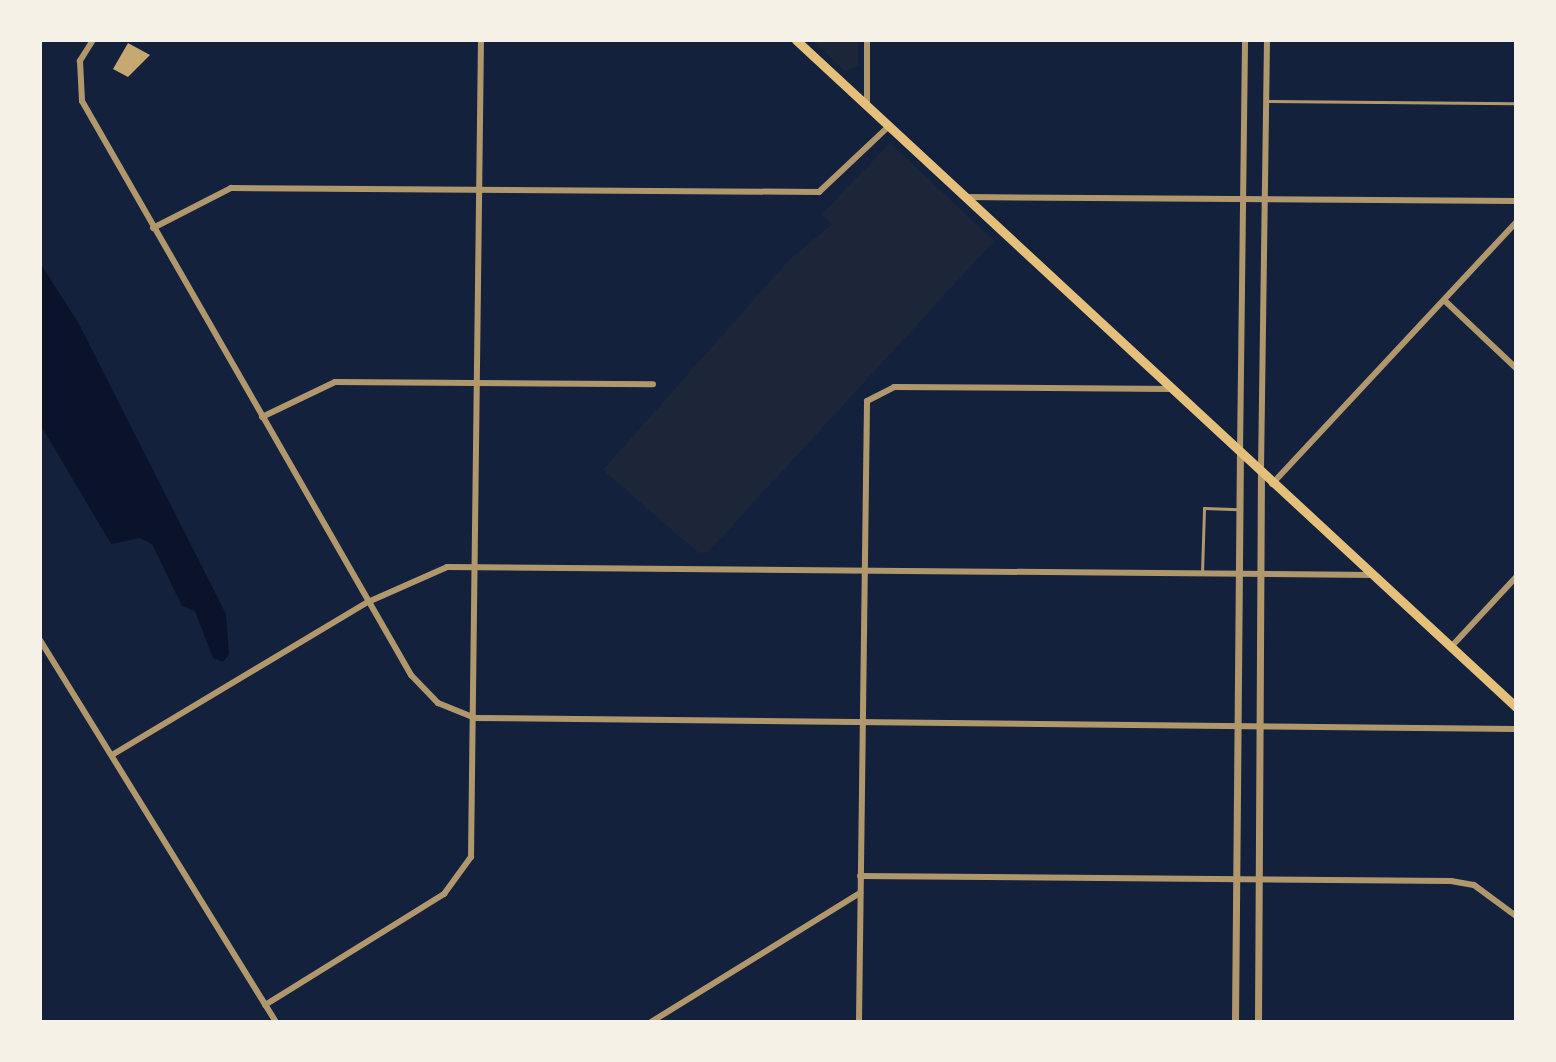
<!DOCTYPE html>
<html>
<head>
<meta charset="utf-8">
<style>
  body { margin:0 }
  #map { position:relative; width:1556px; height:1062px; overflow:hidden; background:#14213d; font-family:"Golos Text",sans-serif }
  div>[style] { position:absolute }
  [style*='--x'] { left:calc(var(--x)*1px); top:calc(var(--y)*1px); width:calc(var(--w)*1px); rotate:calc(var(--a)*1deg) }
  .green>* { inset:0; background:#1d2539 }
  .water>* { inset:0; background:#0b132b }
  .building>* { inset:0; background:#c6a872 }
  .service>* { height:3px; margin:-1.5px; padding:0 1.5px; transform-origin:1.5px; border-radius:1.5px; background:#b1986c }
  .minor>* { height:6px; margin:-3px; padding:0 3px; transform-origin:3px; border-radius:3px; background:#b1986c }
  .tertiary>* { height:7px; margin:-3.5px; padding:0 3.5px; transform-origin:3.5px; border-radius:3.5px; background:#b1986c }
  .primary>* { height:9px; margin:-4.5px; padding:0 4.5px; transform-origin:4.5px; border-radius:4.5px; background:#e5c07b }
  span { translate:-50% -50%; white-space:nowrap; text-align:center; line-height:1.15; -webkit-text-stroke:8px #f6f1e7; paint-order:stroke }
  .frame { position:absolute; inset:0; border:42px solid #f6f1e7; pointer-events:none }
</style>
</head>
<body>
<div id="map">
  <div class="green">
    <i style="clip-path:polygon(812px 40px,858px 40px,858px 66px,845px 71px)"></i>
    <i style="clip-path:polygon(890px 143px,994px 241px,708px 552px,699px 553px,603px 470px,789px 260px,832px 224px,822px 214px)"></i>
  </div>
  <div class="water">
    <i style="clip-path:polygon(40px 263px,78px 322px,226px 614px,229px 654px,223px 662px,213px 658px,195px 611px,182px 606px,152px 544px,139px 538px,111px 544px,40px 424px)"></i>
  </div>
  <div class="building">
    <i style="clip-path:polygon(128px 43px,150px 55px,128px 77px,113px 69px)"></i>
  </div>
  <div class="service">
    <i style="--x:1268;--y:101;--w:248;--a:0.5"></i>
    <i style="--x:1202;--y:573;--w:65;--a:-88.2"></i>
    <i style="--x:1204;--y:508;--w:35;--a:2"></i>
  </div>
  <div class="minor">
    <i style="--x:93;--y:40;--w:25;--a:122"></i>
    <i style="--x:80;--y:61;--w:40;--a:87.1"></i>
    <i style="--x:82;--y:101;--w:662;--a:60.18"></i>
    <i style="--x:411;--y:675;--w:39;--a:46"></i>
    <i style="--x:438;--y:703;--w:40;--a:22"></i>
    <i style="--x:475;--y:718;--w:1041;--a:0.61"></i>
    <i style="--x:867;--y:106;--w:66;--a:-90"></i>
    <i style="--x:964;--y:197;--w:552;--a:0.42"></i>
    <i style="--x:153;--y:228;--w:88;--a:-27.1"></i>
    <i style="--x:231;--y:188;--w:588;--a:0.39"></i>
    <i style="--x:819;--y:192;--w:95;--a:-43.3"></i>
    <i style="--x:1444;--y:300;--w:99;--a:43.4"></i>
    <i style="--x:262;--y:417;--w:81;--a:-25.6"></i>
    <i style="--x:335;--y:382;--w:318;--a:0.4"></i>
    <i style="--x:1240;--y:452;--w:412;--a:-89.3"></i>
    <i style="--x:1261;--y:470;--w:430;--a:-89.2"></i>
    <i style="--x:1272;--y:484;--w:358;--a:-47"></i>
    <i style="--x:40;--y:640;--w:449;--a:58.3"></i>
    <i style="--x:1451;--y:647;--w:96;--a:-47.1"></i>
    <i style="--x:112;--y:755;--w:298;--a:-30.9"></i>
    <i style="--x:368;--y:602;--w:86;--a:-23.9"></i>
    <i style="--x:447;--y:567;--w:926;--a:0.49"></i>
    <i style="--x:860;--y:876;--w:591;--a:0.48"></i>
    <i style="--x:1451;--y:881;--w:23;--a:10"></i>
    <i style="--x:1474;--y:885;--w:52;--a:36.4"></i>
    <i style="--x:265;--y:1005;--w:211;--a:-31.8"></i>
    <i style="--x:444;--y:894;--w:46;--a:-53.9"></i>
    <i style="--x:471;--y:857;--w:817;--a:-89.3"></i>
    <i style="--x:651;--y:1022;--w:246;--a:-31.7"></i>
    <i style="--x:859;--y:1022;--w:621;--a:-89.26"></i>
    <i style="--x:867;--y:401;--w:30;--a:-27"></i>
    <i style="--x:894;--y:387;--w:278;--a:0.4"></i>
  </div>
  <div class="tertiary">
    <i style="--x:1235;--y:1022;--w:569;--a:-89.5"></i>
    <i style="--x:1258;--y:1022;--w:549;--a:-89.69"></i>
  </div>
  <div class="primary">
    <i style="--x:796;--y:40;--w:981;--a:42.81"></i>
  </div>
  <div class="frame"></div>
</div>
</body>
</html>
